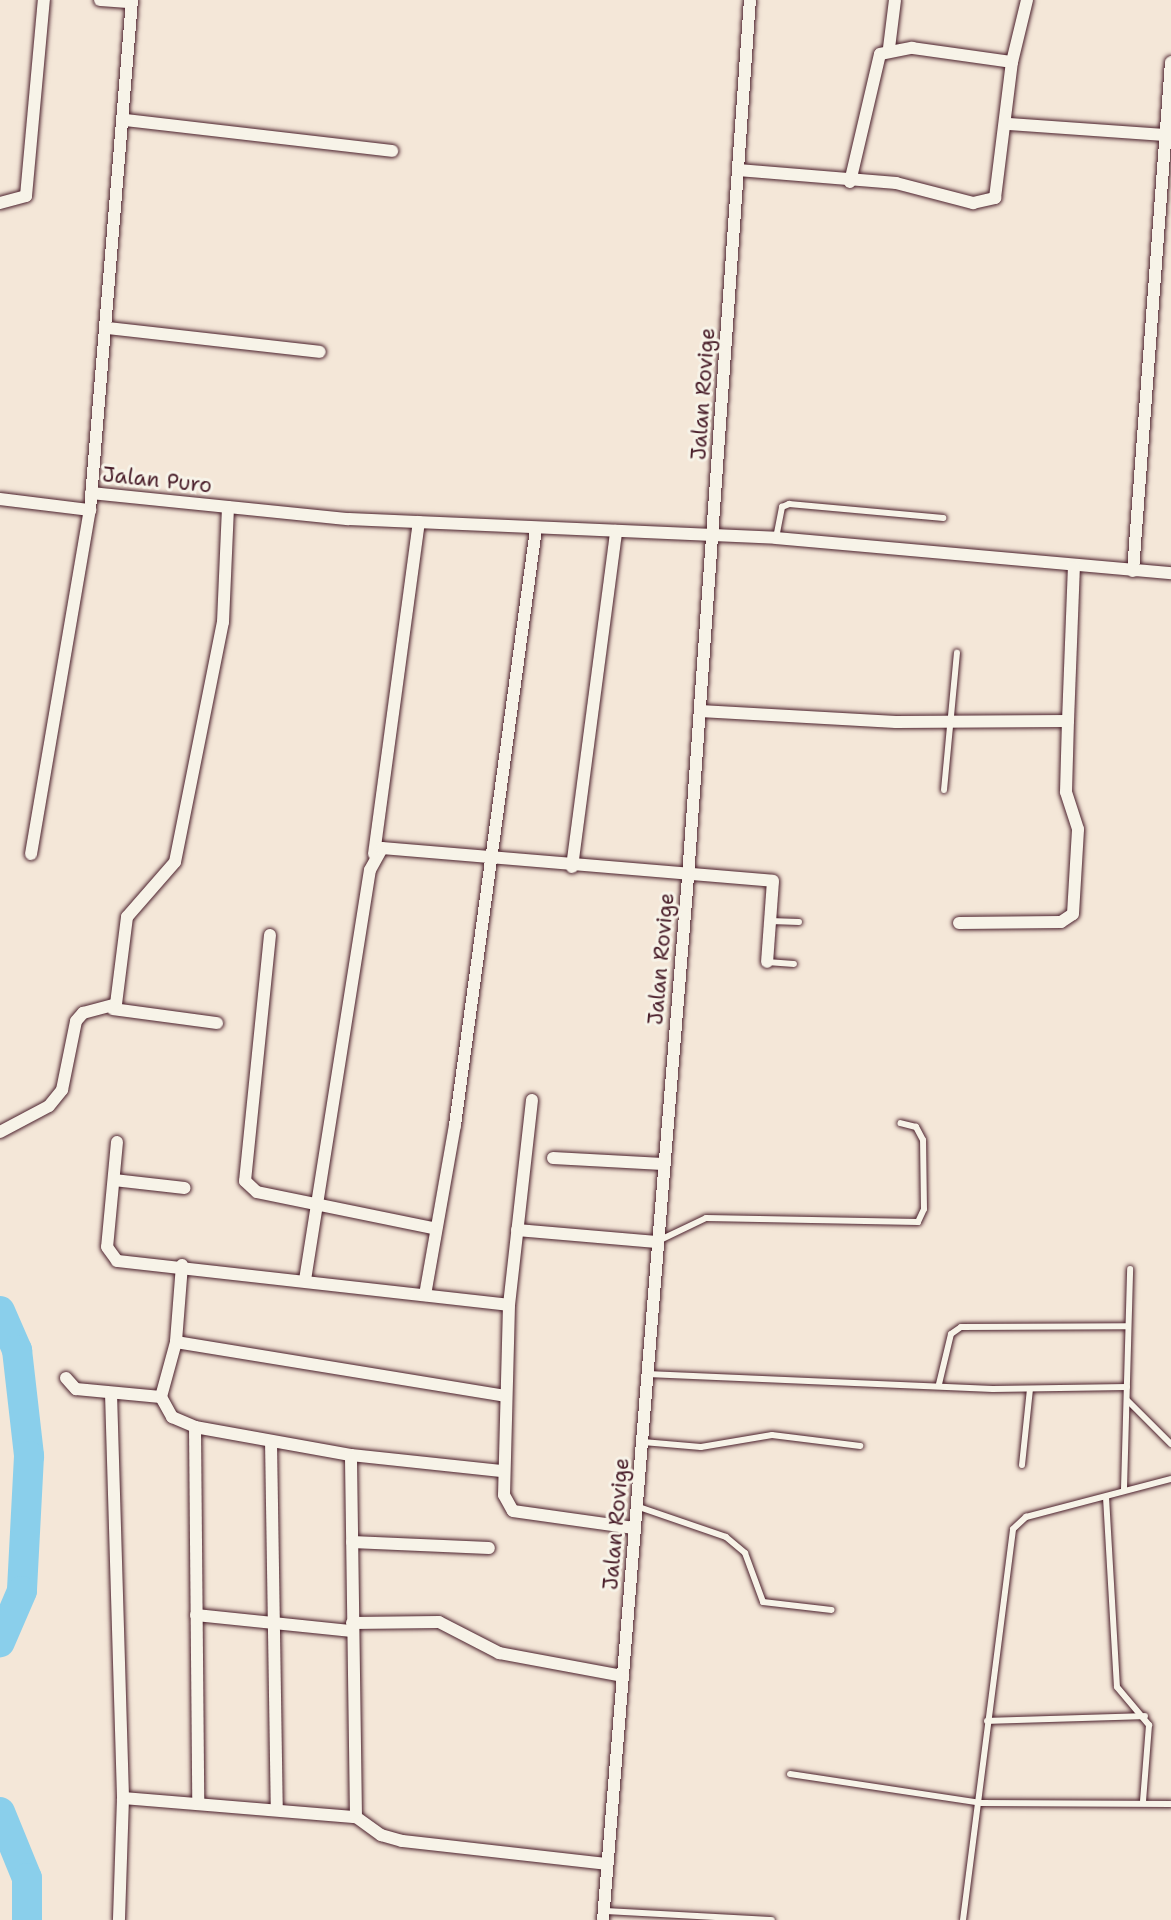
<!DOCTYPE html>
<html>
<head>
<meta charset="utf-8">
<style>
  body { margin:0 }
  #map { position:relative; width:1171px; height:1920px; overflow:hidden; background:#f4e7d8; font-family:"Shantell Sans",sans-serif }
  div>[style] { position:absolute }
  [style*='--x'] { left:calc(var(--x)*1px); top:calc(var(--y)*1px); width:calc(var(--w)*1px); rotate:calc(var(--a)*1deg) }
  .river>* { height:30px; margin:-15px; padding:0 15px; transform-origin:15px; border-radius:15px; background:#8acfeb }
  .roads { filter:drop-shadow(0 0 2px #4a1f2b) drop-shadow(0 0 2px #4a1f2b) }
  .service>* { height:6px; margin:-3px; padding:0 3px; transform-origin:3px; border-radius:3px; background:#f7f3e8 }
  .minor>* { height:12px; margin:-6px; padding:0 6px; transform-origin:6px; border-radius:6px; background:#f7f3e8 }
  span { translate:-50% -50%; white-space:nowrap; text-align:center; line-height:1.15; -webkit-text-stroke:6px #f7f3e8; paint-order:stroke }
  .street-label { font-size:21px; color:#4a1f2b }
</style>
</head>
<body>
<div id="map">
  <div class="river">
    <i style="--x:0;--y:1311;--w:43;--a:66.4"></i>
    <i style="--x:17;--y:1350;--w:107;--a:83.5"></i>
    <i style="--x:29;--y:1456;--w:135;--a:93"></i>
    <i style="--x:22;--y:1591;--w:56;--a:113.3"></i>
    <i style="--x:0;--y:1812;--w:71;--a:67.8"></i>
    <i style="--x:27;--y:1878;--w:42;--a:90"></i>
  </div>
  <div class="roads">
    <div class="service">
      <i style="--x:776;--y:538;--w:32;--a:-79"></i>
      <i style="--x:782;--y:507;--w:8;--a:-23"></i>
      <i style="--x:789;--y:504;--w:155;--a:5.2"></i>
      <i style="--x:944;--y:790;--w:138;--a:-84.6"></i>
      <i style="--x:770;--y:921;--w:29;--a:2"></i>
      <i style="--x:767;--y:962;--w:27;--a:4"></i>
      <i style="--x:658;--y:1241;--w:53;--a:-25.6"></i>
      <i style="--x:706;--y:1218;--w:212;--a:1.1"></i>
      <i style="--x:918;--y:1222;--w:14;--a:-65"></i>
      <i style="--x:924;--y:1209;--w:69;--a:-90.8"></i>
      <i style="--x:923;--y:1140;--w:15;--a:-118"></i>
      <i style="--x:916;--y:1127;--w:16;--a:-166"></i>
      <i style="--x:647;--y:1374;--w:346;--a:2.5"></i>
      <i style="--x:993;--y:1389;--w:134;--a:-0.9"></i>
      <i style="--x:939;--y:1384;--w:51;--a:-76.5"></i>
      <i style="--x:951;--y:1334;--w:12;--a:-35"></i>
      <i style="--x:961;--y:1327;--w:167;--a:-0.3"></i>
      <i style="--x:1128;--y:1401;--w:61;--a:45"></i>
      <i style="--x:643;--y:1442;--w:58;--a:4.9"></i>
      <i style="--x:701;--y:1447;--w:72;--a:-9.6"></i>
      <i style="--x:772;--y:1435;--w:89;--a:7.1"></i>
      <i style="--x:1022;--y:1465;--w:76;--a:-84"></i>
      <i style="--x:1124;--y:1489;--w:220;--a:-88.4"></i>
      <i style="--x:1106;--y:1497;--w:190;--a:86.7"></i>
      <i style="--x:1117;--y:1687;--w:50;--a:49.9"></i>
      <i style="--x:1149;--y:1725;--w:76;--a:94.5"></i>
      <i style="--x:636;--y:1506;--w:95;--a:19"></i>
      <i style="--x:726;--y:1537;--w:25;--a:40"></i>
      <i style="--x:745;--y:1553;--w:52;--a:69.8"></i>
      <i style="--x:763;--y:1602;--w:69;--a:6.6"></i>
      <i style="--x:987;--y:1721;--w:158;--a:-1.8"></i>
      <i style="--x:790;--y:1774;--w:193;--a:8.6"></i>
      <i style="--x:981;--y:1803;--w:190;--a:0.3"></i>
      <i style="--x:604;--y:1911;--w:168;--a:3.1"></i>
      <i style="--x:963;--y:1920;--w:394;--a:-82.7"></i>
      <i style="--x:1013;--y:1529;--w:18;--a:-43"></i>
      <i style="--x:1026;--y:1517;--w:150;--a:-14.7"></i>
    </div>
    <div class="minor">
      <i style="--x:100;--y:0;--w:32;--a:4"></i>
      <i style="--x:889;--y:48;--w:48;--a:-82.9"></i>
      <i style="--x:125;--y:120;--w:269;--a:6.6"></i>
      <i style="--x:1008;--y:124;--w:158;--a:4"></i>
      <i style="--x:738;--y:170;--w:159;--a:4.7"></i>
      <i style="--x:896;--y:183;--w:80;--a:14.6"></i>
      <i style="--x:973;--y:203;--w:23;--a:-13"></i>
      <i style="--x:995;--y:198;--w:137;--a:-82.9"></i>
      <i style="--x:1012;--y:62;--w:64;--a:-76.4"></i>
      <i style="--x:850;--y:182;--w:131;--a:-76.8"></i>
      <i style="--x:880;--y:54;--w:33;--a:-11"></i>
      <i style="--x:912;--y:48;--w:101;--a:8"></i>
      <i style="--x:0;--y:203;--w:27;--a:-15"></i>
      <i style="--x:26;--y:196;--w:197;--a:-84.8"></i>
      <i style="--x:107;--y:328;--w:214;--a:6.4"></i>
      <i style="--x:91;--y:493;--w:259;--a:5.8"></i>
      <i style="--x:349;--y:519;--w:427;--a:2.5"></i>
      <i style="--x:776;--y:538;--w:397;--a:5.1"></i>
      <i style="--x:0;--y:499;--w:91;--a:7"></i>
      <i style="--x:1133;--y:571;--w:510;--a:-85.73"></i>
      <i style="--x:700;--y:711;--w:196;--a:3.2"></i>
      <i style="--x:896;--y:722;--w:172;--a:-0.3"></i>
      <i style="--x:1068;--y:721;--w:154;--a:-87.8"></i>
      <i style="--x:31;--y:854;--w:349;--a:-80.3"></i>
      <i style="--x:90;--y:510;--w:512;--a:-85.29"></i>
      <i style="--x:374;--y:854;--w:335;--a:-82.3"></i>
      <i style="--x:572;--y:867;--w:339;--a:-82.5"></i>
      <i style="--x:959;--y:923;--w:102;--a:-0.6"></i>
      <i style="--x:1061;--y:922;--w:14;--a:-34"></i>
      <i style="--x:1073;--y:914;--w:85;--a:-86.6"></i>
      <i style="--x:1078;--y:829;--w:39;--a:-108"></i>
      <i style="--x:1066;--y:792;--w:71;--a:-88.4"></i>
      <i style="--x:270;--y:935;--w:247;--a:95.8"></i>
      <i style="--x:245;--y:1181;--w:16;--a:43"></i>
      <i style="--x:257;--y:1192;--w:180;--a:11.6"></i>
      <i style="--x:113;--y:1009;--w:105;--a:7.7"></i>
      <i style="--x:532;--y:1100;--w:206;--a:96.4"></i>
      <i style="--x:509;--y:1305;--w:190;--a:91.5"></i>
      <i style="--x:504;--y:1495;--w:18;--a:61"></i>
      <i style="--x:513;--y:1511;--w:122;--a:8"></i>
      <i style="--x:0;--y:1132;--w:55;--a:-28"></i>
      <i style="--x:49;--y:1106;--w:21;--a:-51"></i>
      <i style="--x:62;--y:1090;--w:70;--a:-78.5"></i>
      <i style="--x:76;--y:1021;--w:11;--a:-49"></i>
      <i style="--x:83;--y:1013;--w:34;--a:-15"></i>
      <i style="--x:116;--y:1004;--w:88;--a:-82.8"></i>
      <i style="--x:127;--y:917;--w:73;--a:-48.9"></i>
      <i style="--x:175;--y:862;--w:245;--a:-78.7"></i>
      <i style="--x:223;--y:622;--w:115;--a:-87.5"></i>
      <i style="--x:117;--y:1142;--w:105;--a:95.4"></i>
      <i style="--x:107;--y:1247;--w:17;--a:54"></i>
      <i style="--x:117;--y:1261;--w:394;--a:6.4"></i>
      <i style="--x:553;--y:1158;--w:110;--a:3.1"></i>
      <i style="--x:114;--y:1180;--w:71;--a:6.4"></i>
      <i style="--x:517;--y:1230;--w:140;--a:4.9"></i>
      <i style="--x:182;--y:1265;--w:77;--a:94.5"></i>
      <i style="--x:176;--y:1342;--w:57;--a:105.3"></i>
      <i style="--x:161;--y:1397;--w:23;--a:61"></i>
      <i style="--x:172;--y:1417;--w:25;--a:23"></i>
      <i style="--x:195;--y:1427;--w:158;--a:10.2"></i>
      <i style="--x:351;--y:1455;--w:151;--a:6.1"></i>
      <i style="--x:305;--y:1280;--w:415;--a:-81"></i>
      <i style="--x:370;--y:870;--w:25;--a:-61"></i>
      <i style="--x:382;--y:848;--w:392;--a:4.8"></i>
      <i style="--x:773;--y:881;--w:81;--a:94.2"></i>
      <i style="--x:425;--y:1295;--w:173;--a:-80"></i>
      <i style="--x:455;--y:1125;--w:601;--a:-82.26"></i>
      <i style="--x:176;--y:1342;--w:332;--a:9.3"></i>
      <i style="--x:66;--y:1378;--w:15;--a:48"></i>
      <i style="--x:76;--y:1389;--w:85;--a:5.4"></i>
      <i style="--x:111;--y:1393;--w:405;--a:88.3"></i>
      <i style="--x:123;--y:1798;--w:122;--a:91.9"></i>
      <i style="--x:195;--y:1427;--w:375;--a:89.5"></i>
      <i style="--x:271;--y:1441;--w:368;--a:89.1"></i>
      <i style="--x:352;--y:1542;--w:137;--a:2.5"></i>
      <i style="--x:196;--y:1615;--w:157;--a:5.9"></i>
      <i style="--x:352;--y:1623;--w:87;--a:-0.7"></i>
      <i style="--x:439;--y:1622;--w:68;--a:27.3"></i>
      <i style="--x:499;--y:1653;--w:126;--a:10.5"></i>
      <i style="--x:123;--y:1798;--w:234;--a:4.7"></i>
      <i style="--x:356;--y:1817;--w:362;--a:-90.8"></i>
      <i style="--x:356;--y:1817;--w:31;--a:36"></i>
      <i style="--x:381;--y:1835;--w:22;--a:16"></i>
      <i style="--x:402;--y:1841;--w:206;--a:6.4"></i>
      <i style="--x:603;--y:1920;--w:1046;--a:-85.34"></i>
      <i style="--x:688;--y:877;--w:879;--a:-85.96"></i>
    </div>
  </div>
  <div class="street-label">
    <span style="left:703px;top:394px;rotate:-86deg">Jalan Rovige</span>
    <span style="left:157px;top:480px;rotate:6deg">Jalan Puro</span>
    <span style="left:661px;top:959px;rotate:-85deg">Jalan Rovige</span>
    <span style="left:616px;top:1524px;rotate:-85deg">Jalan Rovige</span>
  </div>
</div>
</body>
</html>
